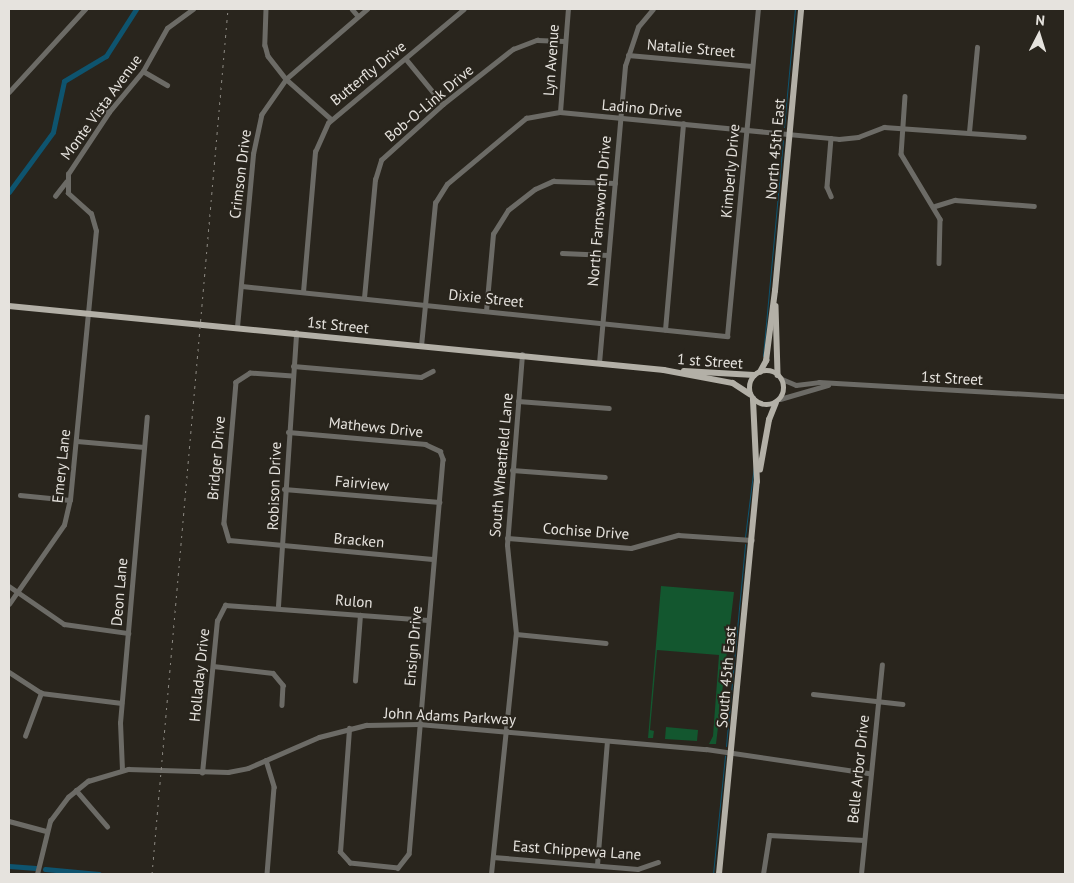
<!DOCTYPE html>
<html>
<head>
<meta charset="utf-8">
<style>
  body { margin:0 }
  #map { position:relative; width:1074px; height:883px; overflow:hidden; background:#29251d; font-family:"PT Sans",sans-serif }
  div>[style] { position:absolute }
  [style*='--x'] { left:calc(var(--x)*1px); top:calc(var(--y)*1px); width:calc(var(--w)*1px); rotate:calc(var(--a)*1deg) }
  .green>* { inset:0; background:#13572f }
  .stream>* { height:1px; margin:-0.5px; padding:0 0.5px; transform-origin:0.5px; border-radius:0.5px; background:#0e546f }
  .canal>* { height:5px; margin:-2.5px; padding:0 2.5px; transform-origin:2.5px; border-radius:2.5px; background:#0e546f }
  .minor>* { height:4.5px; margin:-2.25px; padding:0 2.25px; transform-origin:2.25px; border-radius:2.25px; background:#6c6b66 }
  .major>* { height:5.5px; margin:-2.75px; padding:0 2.75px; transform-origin:2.75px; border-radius:2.75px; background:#b3b0a7 }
  .major>.ring { margin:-2.75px; padding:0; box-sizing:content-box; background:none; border:5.5px solid #b3b0a7; border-radius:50% }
  .rail>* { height:1px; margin-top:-0.5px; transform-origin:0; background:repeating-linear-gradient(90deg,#8b8881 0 2.5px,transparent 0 7.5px) }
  span { translate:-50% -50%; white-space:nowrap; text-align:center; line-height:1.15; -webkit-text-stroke:4px #29251d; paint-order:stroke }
  .street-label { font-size:15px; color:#e6e3de }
  .frame { position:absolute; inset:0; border:10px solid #e6e3de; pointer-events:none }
  .north { position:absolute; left:1014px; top:10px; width:50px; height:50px; -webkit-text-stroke:4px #29251d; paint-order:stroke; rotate:5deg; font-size:14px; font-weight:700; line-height:20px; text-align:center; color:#e6e3de }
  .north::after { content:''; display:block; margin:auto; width:18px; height:22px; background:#e6e3de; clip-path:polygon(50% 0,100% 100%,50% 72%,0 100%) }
</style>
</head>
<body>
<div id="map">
  <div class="green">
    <i style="clip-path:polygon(661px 586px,734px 592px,716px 744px,709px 744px,713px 736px,719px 655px,657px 650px,650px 730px,654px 731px,653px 738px,648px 738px)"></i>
    <i style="clip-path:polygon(666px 727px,698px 730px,697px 741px,665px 739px)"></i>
  </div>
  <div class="stream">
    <i style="--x:784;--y:127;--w:119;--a:-84.7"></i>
    <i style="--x:763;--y:356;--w:217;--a:-84.7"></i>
    <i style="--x:745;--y:537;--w:72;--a:-82.8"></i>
    <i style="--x:726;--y:746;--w:203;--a:-84.6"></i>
    <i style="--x:713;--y:874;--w:119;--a:-84.2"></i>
  </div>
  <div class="canal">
    <i style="--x:9;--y:192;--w:74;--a:-53.7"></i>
    <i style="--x:53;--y:132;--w:52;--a:-77.8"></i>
    <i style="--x:64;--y:81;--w:49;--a:-30.8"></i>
    <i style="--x:106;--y:56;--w:56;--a:-57.4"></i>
    <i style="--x:9;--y:866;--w:27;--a:4"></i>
    <i style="--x:45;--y:869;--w:54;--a:5.3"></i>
  </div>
  <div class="minor">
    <i style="--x:266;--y:9;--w:36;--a:92"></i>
    <i style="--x:265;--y:45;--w:11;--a:75"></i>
    <i style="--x:268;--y:56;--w:29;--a:52"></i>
    <i style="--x:286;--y:79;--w:60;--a:41.6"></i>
    <i style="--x:352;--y:9;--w:9;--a:49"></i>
    <i style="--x:628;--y:55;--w:124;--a:5.1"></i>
    <i style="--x:406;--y:59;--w:58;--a:50.6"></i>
    <i style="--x:143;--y:71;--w:28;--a:30"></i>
    <i style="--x:9;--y:92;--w:113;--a:-47.5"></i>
    <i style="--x:905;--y:96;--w:58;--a:93.9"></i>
    <i style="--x:901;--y:154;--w:76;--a:59"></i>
    <i style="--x:940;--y:219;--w:44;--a:91.3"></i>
    <i style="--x:101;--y:106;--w:10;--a:37"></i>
    <i style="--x:560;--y:112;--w:103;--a:-85.6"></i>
    <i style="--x:969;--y:132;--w:85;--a:-84.6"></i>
    <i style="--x:831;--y:138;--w:49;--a:94.7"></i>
    <i style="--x:827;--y:187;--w:10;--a:66"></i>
    <i style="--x:55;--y:196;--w:18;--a:-52"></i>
    <i style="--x:935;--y:206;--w:21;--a:-17"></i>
    <i style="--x:955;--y:200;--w:79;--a:4.3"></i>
    <i style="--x:562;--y:253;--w:46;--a:2.5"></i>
    <i style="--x:242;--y:286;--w:488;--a:5.9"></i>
    <i style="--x:727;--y:336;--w:328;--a:-84.6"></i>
    <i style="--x:303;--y:292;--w:141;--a:-85.1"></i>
    <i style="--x:315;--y:152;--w:32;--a:-66"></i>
    <i style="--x:328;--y:123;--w:177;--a:-40"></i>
    <i style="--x:364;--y:298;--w:119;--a:-84.7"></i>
    <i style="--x:375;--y:180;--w:21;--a:-73"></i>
    <i style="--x:381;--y:160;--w:84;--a:-42.1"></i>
    <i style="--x:443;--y:104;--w:89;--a:-38.2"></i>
    <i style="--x:513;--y:49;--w:26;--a:-21"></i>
    <i style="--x:537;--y:40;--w:27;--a:2"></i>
    <i style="--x:486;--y:311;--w:77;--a:-84.8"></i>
    <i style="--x:493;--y:234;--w:28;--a:-58"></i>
    <i style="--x:508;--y:210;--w:34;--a:-38"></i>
    <i style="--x:535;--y:189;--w:20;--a:-24"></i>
    <i style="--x:553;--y:181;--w:62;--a:1.8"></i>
    <i style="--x:237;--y:327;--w:174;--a:-84.7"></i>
    <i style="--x:253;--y:154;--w:40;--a:-78"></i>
    <i style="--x:261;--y:115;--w:44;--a:-55.2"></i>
    <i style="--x:286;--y:79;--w:107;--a:-40.8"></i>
    <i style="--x:665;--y:330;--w:207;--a:-85"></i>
    <i style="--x:421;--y:346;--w:144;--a:-84.4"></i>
    <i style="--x:435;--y:203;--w:22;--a:-58"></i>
    <i style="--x:447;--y:184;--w:103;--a:-39.9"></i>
    <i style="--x:526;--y:118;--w:35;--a:-10"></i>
    <i style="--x:560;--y:112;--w:280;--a:5.5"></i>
    <i style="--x:839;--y:139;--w:19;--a:-6"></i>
    <i style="--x:858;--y:137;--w:28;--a:-21"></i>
    <i style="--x:884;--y:127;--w:140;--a:4.1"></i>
    <i style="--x:599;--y:363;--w:298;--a:-85"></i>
    <i style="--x:625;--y:66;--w:41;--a:-71.6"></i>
    <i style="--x:638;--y:27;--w:23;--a:-50"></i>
    <i style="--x:293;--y:366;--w:128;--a:4.9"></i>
    <i style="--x:421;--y:377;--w:13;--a:-27"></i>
    <i style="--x:292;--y:376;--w:42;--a:-175.9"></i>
    <i style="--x:250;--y:373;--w:17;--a:147"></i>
    <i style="--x:236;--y:382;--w:142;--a:94.9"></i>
    <i style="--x:224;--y:523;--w:18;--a:74"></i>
    <i style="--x:229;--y:540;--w:204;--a:5.3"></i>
    <i style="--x:782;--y:379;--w:15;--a:23"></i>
    <i style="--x:796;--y:385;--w:23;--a:-7"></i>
    <i style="--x:819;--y:382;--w:246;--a:3.3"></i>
    <i style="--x:780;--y:399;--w:50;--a:-16.3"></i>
    <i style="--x:518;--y:401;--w:91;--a:4.4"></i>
    <i style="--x:288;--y:432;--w:138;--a:5"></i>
    <i style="--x:425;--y:444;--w:17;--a:25"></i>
    <i style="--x:440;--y:451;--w:9;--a:69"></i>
    <i style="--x:443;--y:459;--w:396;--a:94.9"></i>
    <i style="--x:409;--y:854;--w:18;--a:128"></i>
    <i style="--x:398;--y:868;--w:48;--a:-174.1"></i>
    <i style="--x:350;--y:863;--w:15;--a:-132"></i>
    <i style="--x:340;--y:852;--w:124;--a:-85.8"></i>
    <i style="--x:77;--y:441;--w:67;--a:5.1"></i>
    <i style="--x:512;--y:470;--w:93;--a:4.3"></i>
    <i style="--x:284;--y:489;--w:156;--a:4.8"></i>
    <i style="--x:20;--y:495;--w:50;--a:5.7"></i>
    <i style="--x:507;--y:538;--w:124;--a:4.6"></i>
    <i style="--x:631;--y:548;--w:49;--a:-15.5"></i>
    <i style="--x:678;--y:535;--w:74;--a:3.9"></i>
    <i style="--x:9;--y:586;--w:67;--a:34.6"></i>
    <i style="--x:64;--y:624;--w:65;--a:8"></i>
    <i style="--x:9;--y:604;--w:96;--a:-55.2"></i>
    <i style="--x:64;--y:525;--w:26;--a:-77"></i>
    <i style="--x:70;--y:500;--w:270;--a:-84.5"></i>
    <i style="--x:96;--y:231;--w:18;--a:-106"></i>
    <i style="--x:91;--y:214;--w:31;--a:-138"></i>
    <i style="--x:68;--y:193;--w:19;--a:-90"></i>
    <i style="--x:68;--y:174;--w:74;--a:-56.5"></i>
    <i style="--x:109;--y:112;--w:53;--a:-50.3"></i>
    <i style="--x:143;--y:71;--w:49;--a:-60.8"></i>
    <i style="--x:167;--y:28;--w:32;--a:-36"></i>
    <i style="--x:278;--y:606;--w:274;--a:-86.2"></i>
    <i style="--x:516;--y:634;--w:90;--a:5.7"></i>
    <i style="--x:213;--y:666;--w:60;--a:6.7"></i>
    <i style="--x:273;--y:673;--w:16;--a:50"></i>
    <i style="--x:283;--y:685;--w:20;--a:93"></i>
    <i style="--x:9;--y:672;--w:38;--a:33"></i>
    <i style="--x:41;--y:693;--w:81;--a:7.1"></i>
    <i style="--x:355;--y:681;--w:66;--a:-85.7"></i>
    <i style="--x:813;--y:694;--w:90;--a:6.4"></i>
    <i style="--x:25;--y:736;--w:46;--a:-69.6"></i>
    <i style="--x:266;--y:760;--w:28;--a:73"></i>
    <i style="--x:274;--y:787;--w:87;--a:94.6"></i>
    <i style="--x:122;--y:770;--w:47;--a:-92.4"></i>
    <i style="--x:120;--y:723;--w:307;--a:-85"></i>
    <i style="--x:202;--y:773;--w:153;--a:-84.4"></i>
    <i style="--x:217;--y:621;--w:18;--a:-63"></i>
    <i style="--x:225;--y:605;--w:203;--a:4.2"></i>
    <i style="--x:76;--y:790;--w:48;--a:49.3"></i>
    <i style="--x:9;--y:821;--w:39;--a:15"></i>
    <i style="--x:493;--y:857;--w:145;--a:4.7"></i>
    <i style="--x:638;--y:869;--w:21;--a:-19"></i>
    <i style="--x:597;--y:865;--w:124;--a:-85.4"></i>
    <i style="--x:37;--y:874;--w:55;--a:-76.2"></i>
    <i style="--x:50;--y:821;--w:30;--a:-53"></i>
    <i style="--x:68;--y:797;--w:26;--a:-39"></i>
    <i style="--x:88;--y:781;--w:42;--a:-16.7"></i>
    <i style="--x:128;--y:769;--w:100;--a:1.7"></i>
    <i style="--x:228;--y:772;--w:20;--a:-11"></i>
    <i style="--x:248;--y:768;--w:77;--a:-23.6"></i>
    <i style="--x:319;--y:737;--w:49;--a:-14.3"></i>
    <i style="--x:366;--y:725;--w:53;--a:-1.1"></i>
    <i style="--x:419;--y:724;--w:288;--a:5"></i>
    <i style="--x:706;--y:749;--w:165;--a:8.4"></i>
    <i style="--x:491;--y:874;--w:241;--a:-84.1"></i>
    <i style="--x:516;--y:634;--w:89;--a:-95.8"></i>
    <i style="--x:507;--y:545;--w:191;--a:-85.5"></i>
    <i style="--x:763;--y:874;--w:39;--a:-81"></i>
    <i style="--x:769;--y:835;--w:95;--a:3"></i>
    <i style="--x:861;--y:874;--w:210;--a:-84.3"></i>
  </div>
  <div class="major">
    <i style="--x:9;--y:306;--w:658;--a:5.58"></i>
    <i style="--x:664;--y:370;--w:70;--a:10.7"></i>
    <i style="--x:733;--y:383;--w:20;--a:33"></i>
    <i style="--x:776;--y:306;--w:69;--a:88.3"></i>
    <i class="ring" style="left:750px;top:371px;width:28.5px;height:28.5px"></i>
    <i style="--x:684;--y:371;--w:70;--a:3.3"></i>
    <i style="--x:760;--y:372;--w:13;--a:-61"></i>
    <i style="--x:766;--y:361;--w:71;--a:-82.7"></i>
    <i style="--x:775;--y:291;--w:283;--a:-84.7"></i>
    <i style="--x:760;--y:470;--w:51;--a:-79.8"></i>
    <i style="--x:769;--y:420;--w:18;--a:-68"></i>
    <i style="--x:719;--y:874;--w:394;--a:-84.5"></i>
    <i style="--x:757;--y:482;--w:83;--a:-92.8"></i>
  </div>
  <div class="rail">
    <i style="--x:152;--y:874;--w:868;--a:-84.98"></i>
  </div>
  <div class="street-label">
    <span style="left:691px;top:48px;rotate:5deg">Natalie Street</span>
    <span style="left:551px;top:60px;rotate:-86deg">Lyn Avenue</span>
    <span style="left:368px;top:73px;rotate:-39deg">Butterfly Drive</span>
    <span style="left:429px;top:103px;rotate:-40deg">Bob-O-Link Drive</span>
    <span style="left:101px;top:107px;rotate:-54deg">Monte Vista Avenue</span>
    <span style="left:642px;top:108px;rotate:5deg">Ladino Drive</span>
    <span style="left:775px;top:149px;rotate:-85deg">North 45th East</span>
    <span style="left:730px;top:171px;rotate:-85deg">Kimberly Drive</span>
    <span style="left:240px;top:174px;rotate:-83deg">Crimson Drive</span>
    <span style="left:599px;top:211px;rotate:-85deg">North Farnsworth Drive</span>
    <span style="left:486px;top:298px;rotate:6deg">Dixie Street</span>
    <span style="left:338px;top:325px;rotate:6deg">1st Street</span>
    <span style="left:710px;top:361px;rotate:4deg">1 st Street</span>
    <span style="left:952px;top:378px;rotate:3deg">1st Street</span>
    <span style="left:376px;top:427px;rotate:6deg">Mathews Drive</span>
    <span style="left:216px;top:458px;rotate:-85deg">Bridger Drive</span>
    <span style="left:501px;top:465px;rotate:-85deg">South Wheatfield Lane</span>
    <span style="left:61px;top:466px;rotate:-84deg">Emery Lane</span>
    <span style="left:362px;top:483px;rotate:5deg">Fairview</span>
    <span style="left:274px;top:486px;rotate:-88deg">Robison Drive</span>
    <span style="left:586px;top:531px;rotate:4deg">Cochise Drive</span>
    <span style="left:359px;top:540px;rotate:5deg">Bracken</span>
    <span style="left:119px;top:592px;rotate:-85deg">Deon Lane</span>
    <span style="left:354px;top:601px;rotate:5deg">Rulon</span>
    <span style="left:413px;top:646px;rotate:-85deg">Ensign Drive</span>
    <span style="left:199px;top:675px;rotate:-84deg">Holladay Drive</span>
    <span style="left:726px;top:677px;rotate:-85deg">South 45th East</span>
    <span style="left:450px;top:716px;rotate:3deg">John Adams Parkway</span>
    <span style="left:858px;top:769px;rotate:-84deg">Belle Arbor Drive</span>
    <span style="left:577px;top:850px;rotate:4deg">East Chippewa Lane</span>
  </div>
  <div class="frame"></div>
  <div class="north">N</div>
</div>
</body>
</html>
